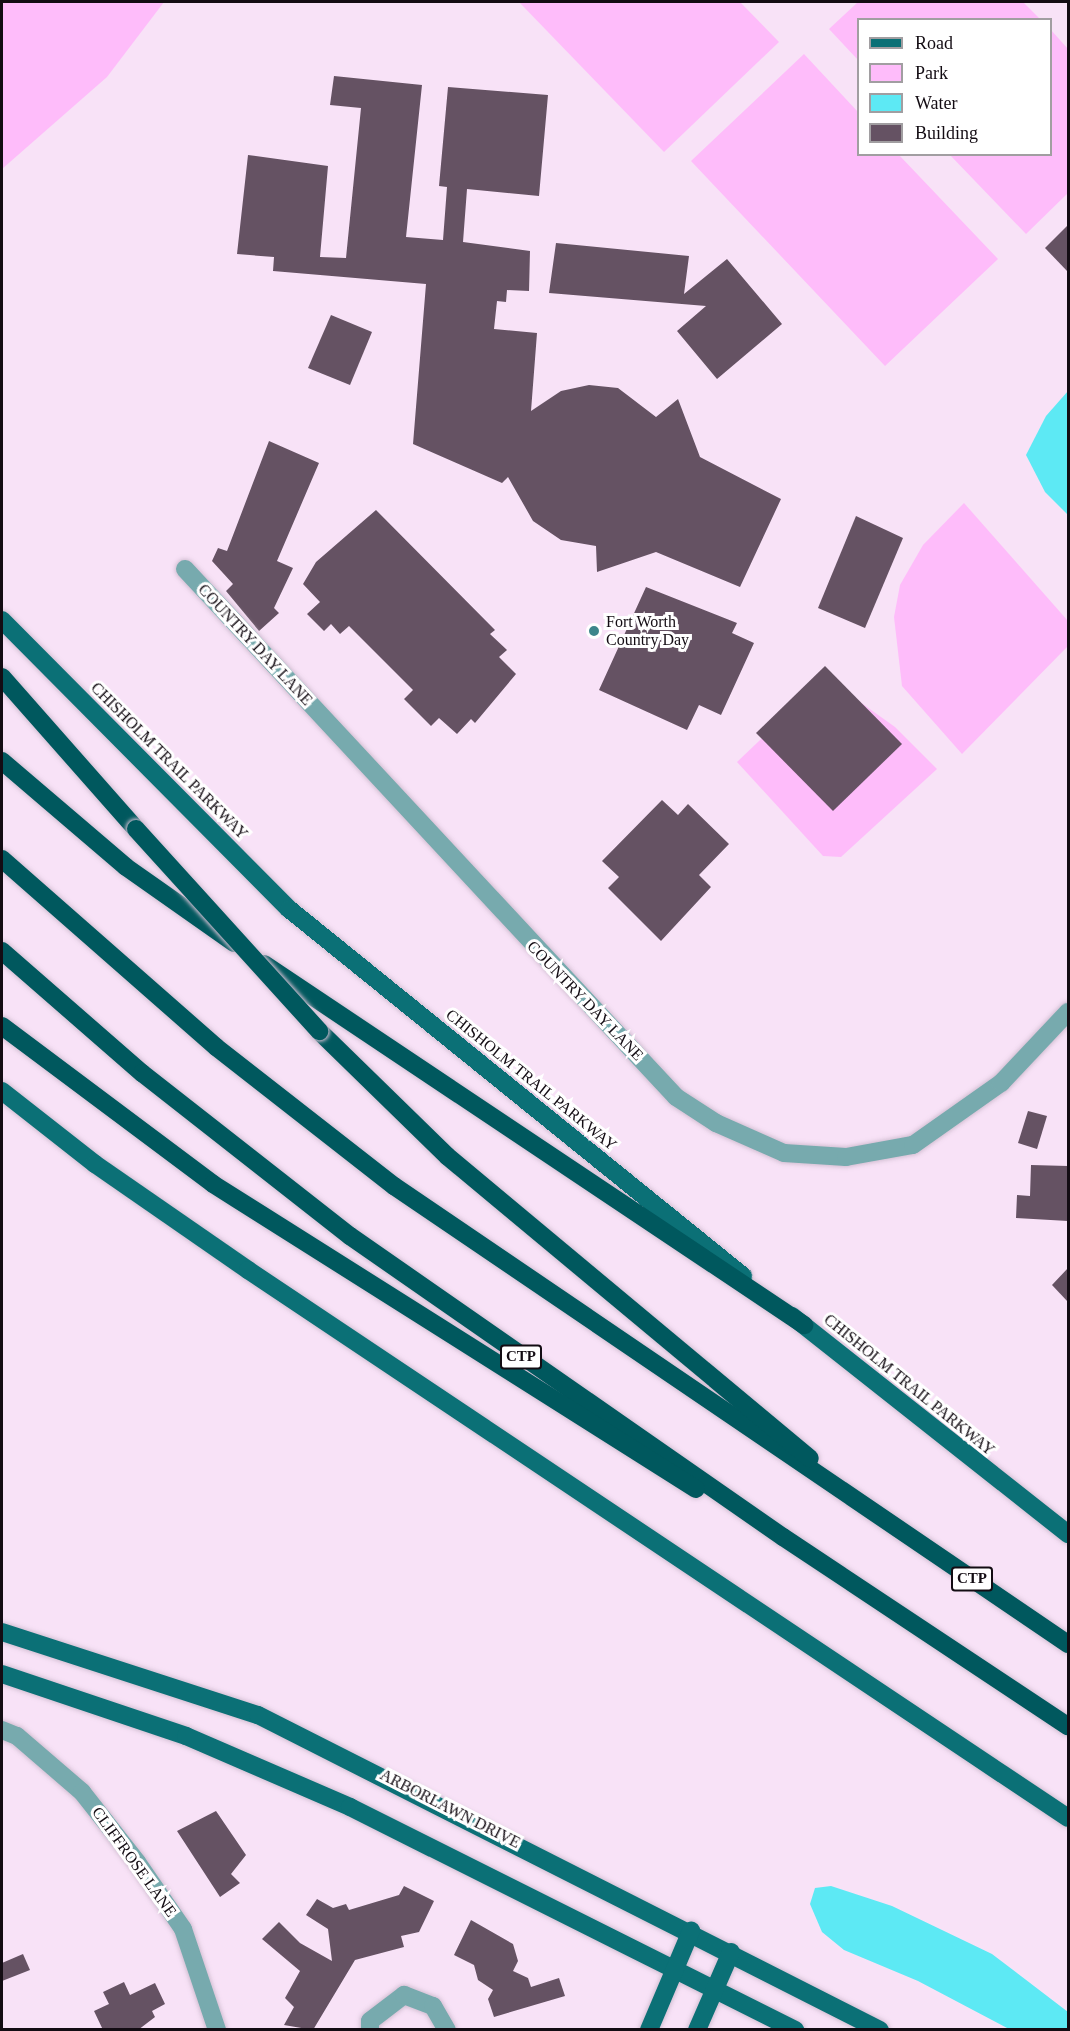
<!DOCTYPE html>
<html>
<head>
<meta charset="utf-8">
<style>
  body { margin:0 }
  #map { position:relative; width:1070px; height:2031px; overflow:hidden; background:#f8e2f7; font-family:Georgia,serif }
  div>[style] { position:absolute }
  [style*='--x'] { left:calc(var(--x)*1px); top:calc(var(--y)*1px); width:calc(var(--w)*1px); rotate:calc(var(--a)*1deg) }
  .green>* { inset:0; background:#febcfa }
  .water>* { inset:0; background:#5de9f4 }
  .building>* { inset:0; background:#655263 }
  .roads { filter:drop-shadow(0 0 2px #d3c0d3) drop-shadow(0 0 2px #d3c0d3) }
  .minor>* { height:18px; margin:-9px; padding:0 9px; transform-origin:9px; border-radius:9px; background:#77aaae }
  .major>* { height:18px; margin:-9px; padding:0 9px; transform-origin:9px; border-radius:9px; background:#0b7076 }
  .highway>* { height:18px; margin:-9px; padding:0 9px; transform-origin:9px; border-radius:9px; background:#00585e }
  .bridges { filter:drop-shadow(0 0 2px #d3c0d3) drop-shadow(0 0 2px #d3c0d3) }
  .highway-bridge>* { height:18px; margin:-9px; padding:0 9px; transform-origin:9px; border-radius:9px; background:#00585e }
  .dots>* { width:16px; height:16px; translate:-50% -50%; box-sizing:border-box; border:3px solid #fff; border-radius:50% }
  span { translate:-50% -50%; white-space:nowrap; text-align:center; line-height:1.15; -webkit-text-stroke:6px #fff; paint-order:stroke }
  .shield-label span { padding:2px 4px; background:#fff; border:2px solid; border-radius:4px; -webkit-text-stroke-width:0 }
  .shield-label { font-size:15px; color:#130c13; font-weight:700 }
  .poi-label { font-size:16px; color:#130c13 }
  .left { translate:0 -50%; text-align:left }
  .street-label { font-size:16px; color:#130c13 }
  .frame { position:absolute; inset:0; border:3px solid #130c13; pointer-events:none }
  .legend { position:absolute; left:857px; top:18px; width:195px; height:138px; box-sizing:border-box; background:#fff; border:2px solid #a19ea1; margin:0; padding:8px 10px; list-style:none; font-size:18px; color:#130c13 }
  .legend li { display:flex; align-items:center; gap:12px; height:30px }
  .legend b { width:30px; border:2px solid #a19ea1 }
</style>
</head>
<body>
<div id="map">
  <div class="green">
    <i style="clip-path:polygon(2px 2px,164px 2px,107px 77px,2px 169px)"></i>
    <i style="clip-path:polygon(519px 2px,740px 2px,779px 42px,664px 152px)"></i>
    <i style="clip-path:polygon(858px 2px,1023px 2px,1040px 19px,858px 20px,858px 60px,829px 29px)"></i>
    <i style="clip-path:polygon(1051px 30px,1068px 49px,1068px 193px,1026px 234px,950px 155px,1050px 154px)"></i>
    <i style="clip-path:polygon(804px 54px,858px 112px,858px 154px,899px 155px,998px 259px,885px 366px,691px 161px)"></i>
    <i style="clip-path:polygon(964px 503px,1068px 621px,1068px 646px,962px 754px,902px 686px,894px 617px,900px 585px,923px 545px)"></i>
    <i style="clip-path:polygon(860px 702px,895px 727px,937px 769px,841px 857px,823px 856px,737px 762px,781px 720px)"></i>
  </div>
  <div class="water">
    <i style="clip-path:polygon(1068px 391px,1068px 515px,1045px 492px,1026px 455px,1046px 416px)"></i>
    <i style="clip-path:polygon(831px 1886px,892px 1906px,992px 1954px,1068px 2012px,1068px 2029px,1009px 2029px,918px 1981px,844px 1950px,822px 1932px,810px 1904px,815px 1888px)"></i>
  </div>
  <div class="building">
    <i style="clip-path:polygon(334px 76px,422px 85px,406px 237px,443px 240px,447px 187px,439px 186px,448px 87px,548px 95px,539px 196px,467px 189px,463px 242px,530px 251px,529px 291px,507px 290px,506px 302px,497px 301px,494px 329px,537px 333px,531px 411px,561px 391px,589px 385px,618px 388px,656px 417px,678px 399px,700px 457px,781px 499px,740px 587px,656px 552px,597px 572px,596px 546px,561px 540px,533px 521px,508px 477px,502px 483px,413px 444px,426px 284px,273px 271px,274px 257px,237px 254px,248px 155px,328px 166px,320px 257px,346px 258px,361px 108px,330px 105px)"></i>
    <i style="clip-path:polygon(1068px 225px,1068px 272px,1045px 248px)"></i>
    <i style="clip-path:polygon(556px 243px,689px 256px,684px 294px,727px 259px,782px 324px,717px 379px,677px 331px,706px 306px,549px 293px)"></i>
    <i style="clip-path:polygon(331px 315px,372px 332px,350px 385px,308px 368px)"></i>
    <i style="clip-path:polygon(269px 441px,319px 463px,277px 561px,293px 568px,274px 608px,279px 613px,259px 631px,226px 591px,233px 584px,212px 561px,218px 548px,227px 551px)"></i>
    <i style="clip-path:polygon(376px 510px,495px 630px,490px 634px,507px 650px,499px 657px,516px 674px,475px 723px,471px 719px,457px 734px,439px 718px,431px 726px,404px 699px,413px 690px,349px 626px,340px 634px,331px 624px,324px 631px,307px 614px,320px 602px,303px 584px,316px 562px)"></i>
    <i style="clip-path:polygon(856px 516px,903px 538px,865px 628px,818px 608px)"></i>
    <i style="clip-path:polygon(646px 587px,737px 623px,732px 633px,754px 643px,721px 715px,699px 705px,687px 730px,599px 690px)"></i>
    <i style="clip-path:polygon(825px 666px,902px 744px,833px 811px,756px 733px)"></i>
    <i style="clip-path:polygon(662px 800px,678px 815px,688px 804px,729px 844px,699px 875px,711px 887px,661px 941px,608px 888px,619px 877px,602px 861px)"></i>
    <i style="clip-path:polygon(1028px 1111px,1047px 1116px,1037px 1149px,1018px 1143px)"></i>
    <i style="clip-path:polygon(1031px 1165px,1068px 1166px,1068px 1221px,1016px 1218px,1017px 1195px,1030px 1196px)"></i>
    <i style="clip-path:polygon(1068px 1268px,1068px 1302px,1052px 1285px)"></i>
    <i style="clip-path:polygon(216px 1811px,246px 1855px,231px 1874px,240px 1883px,220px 1897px,177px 1831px)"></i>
    <i style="clip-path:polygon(404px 1886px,434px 1901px,419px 1932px,401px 1936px,404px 1947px,355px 1960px,313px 2030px,284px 2025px,294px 2007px,285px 1998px,300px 1971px,262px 1939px,279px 1922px,300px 1943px,332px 1961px,328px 1929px,306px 1915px,317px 1899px,333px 1908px,346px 1904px,349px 1910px,399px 1895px)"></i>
    <i style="clip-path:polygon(471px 1920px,513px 1944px,518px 1961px,513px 1971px,528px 1978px,531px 1987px,559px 1978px,565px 1996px,494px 2017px,488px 1999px,493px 1990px,478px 1980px,474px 1965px,454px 1955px)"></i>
    <i style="clip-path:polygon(23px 1954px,30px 1970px,2px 1981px,2px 1963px)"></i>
    <i style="clip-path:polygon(124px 1982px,130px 1995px,155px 1983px,165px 2004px,152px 2011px,155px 2017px,138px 2030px,103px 2030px,94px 2011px,109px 2004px,103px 1992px)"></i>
  </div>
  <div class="roads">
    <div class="minor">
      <i style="--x:185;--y:569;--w:721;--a:47.08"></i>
      <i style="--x:676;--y:1097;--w:48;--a:33"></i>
      <i style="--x:716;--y:1123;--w:74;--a:23.8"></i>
      <i style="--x:784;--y:1153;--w:62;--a:3.7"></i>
      <i style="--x:846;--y:1157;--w:68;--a:-10.2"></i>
      <i style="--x:913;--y:1145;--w:108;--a:-35.2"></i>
      <i style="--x:1001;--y:1083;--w:98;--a:-46.7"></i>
      <i style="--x:2;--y:1730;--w:16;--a:22"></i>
      <i style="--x:17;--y:1736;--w:86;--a:40.7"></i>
      <i style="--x:82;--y:1792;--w:89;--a:51.8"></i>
      <i style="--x:137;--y:1862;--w:81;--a:55.5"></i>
      <i style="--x:183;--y:1929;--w:107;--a:71.4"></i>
      <i style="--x:370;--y:2030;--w:9;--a:-90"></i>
      <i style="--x:370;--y:2021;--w:43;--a:-37.4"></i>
      <i style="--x:404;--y:1995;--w:31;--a:21"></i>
      <i style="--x:433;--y:2006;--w:28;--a:60"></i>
    </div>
    <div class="major">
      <i style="--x:2;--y:620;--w:407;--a:45.2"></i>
      <i style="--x:289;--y:909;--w:584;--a:38.95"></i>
      <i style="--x:2;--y:1091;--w:118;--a:38.1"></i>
      <i style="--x:95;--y:1164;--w:186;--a:34.7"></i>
      <i style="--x:248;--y:1270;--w:986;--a:33.75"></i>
      <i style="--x:792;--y:1316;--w:352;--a:38.3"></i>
      <i style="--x:2;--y:1632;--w:269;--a:18"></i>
      <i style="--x:258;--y:1715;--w:697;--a:26.86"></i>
      <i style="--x:2;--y:1674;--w:194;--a:18.6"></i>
      <i style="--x:186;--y:1736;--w:179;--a:23.4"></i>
      <i style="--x:350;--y:1807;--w:498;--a:26.6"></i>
      <i style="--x:649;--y:2030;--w:108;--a:-67"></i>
      <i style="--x:697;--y:2030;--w:85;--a:-66.4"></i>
    </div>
    <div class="highway">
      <i style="--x:2;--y:677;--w:203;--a:48.6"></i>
      <i style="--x:2;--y:761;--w:163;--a:40.5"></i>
      <i style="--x:126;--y:867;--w:132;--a:35.1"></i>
      <i style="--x:2;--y:859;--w:285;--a:41.3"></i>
      <i style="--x:216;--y:1047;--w:226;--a:38"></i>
      <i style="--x:394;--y:1186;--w:815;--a:34.2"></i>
      <i style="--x:2;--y:951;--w:186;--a:41.1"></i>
      <i style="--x:142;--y:1073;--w:264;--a:38.1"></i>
      <i style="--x:350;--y:1236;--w:527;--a:34.81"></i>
      <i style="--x:783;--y:1537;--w:342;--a:33.6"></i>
      <i style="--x:264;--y:964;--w:650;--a:33.76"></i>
      <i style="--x:2;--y:1026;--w:264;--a:36.8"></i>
      <i style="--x:213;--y:1184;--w:571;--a:32.27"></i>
      <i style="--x:319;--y:1031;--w:179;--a:44.3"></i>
      <i style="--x:447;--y:1156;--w:472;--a:39.8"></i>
    </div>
  </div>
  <div class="bridges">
    <div class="highway-bridge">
      <i style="--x:136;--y:829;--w:273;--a:47.8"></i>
    </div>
  </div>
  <div class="dots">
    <i style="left:594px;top:631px;background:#3d858b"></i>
  </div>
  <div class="shield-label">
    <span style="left:521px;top:1357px">CTP</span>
    <span style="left:972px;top:1579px">CTP</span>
  </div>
  <div class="poi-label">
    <span class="left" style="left:606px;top:631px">Fort Worth<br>Country Day</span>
  </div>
  <div class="street-label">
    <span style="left:255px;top:645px;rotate:47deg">COUNTRY DAY LANE</span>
    <span style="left:169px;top:761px;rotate:45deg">CHISHOLM TRAIL PARKWAY</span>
    <span style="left:585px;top:1001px;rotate:46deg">COUNTRY DAY LANE</span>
    <span style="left:531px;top:1080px;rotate:39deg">CHISHOLM TRAIL PARKWAY</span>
    <span style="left:909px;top:1385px;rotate:39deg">CHISHOLM TRAIL PARKWAY</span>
    <span style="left:450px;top:1809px;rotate:27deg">ARBORLAWN DRIVE</span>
    <span style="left:134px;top:1862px;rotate:54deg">CLIFFROSE LANE</span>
  </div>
  <div class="frame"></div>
  <ul class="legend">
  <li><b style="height:8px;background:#0b7076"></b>Road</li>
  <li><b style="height:16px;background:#febcfa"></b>Park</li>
  <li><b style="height:16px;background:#5de9f4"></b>Water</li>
  <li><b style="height:16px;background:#655263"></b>Building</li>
  </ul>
</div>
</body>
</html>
